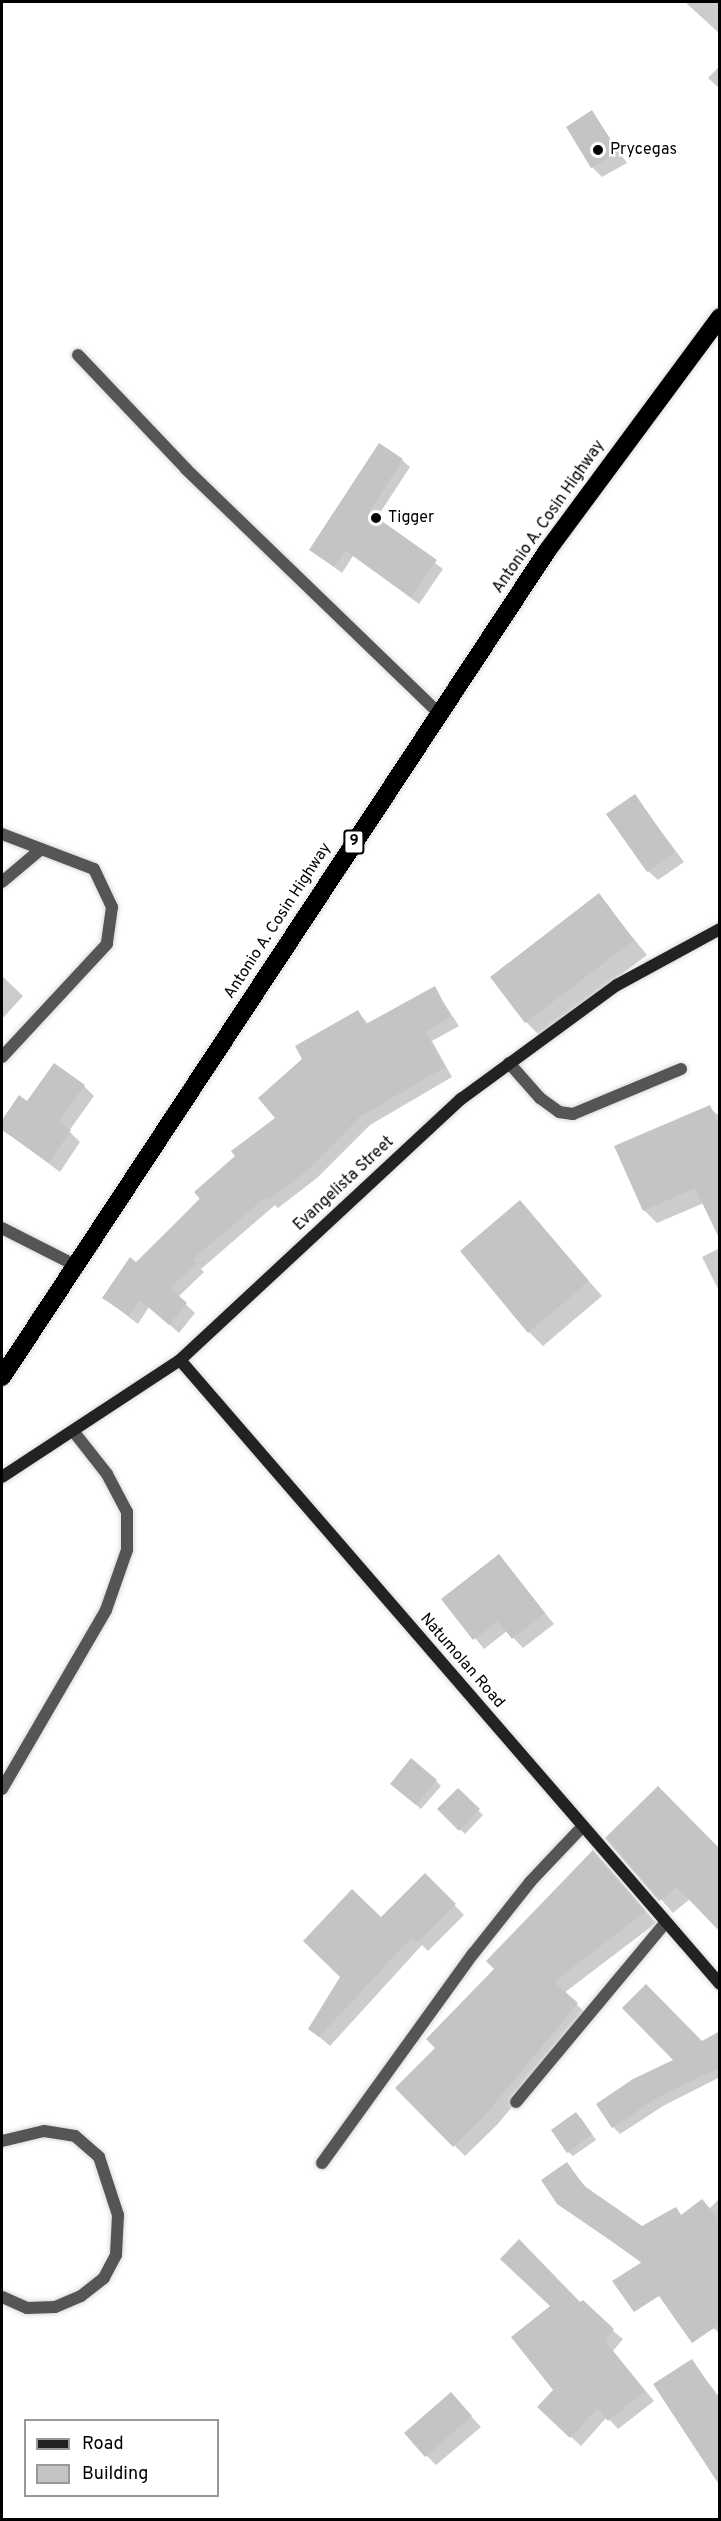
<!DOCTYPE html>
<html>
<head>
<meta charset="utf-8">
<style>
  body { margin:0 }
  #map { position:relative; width:721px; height:2521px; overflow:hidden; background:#fff; font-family:Overpass,sans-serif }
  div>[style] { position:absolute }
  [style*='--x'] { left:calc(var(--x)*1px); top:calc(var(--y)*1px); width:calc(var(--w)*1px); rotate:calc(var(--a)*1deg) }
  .shadow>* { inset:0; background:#0003 }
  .building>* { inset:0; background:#c4c4c4 }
  .roads { filter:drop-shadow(0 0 2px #dbdbdb) drop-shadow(0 0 2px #dbdbdb) }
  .lane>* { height:12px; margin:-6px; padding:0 6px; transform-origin:6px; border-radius:6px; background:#555 }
  .street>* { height:12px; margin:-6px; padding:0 6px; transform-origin:6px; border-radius:6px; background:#555 }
  .secondary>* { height:12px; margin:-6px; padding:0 6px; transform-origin:6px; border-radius:6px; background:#222 }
  .highway>* { height:18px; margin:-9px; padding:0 9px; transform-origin:9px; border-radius:9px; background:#000 }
  .dots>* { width:16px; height:16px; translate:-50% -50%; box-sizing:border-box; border:3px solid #fff; border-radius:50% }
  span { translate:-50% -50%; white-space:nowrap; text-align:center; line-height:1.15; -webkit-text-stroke:5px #fff; paint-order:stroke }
  .shield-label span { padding:2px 4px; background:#fff; border:2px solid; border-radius:4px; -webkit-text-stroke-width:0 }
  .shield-label { font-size:15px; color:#000; font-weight:700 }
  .poi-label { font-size:16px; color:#000 }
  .left { translate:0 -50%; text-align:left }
  .street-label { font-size:16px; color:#000 }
  .frame { position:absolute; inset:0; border:3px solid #000; pointer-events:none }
  .legend { position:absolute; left:24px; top:2419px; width:195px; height:78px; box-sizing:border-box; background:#fff; border:2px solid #999; margin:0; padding:8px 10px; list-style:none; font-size:18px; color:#000 }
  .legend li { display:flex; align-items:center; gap:12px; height:30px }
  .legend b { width:30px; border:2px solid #999 }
</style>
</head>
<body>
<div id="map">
  <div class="shadow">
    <i style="clip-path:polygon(685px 2px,720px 2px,720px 34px)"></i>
    <i style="clip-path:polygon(720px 66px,720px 89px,708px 78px)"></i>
    <i style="clip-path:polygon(592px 112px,627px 163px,602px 177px,592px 167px)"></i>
    <i style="clip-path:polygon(402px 460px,410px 467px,376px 519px,443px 569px,419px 604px,353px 556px,342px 573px,311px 550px)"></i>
    <i style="clip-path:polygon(635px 796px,684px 862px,658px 880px,648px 871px)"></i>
    <i style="clip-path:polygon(598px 895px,647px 955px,540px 1036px,526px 1022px)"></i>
    <i style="clip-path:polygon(2px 976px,23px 996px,2px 1019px)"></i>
    <i style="clip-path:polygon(434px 988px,459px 1026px,432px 1041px,452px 1077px,370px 1125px,317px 1178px,278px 1208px,275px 1205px,201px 1269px,204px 1272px,178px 1297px,195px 1313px,179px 1333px,149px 1307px,138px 1324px,104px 1298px,277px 1118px,358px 1012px,368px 1024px)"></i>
    <i style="clip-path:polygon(84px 1086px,94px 1096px,69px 1131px,80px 1142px,60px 1172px,2px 1129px,2px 1123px,19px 1097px,28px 1103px)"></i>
    <i style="clip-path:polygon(709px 1107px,720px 1117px,720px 1236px,704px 1203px,657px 1223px,644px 1210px)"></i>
    <i style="clip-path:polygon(520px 1202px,602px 1296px,543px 1346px,529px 1332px)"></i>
    <i style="clip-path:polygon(720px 1248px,720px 1293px,702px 1257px)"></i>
    <i style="clip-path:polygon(499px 1556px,554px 1624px,523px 1648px,507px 1631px,484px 1649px,444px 1599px)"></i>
    <i style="clip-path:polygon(436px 1781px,441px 1786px,421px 1809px,397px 1789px)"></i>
    <i style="clip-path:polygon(658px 1788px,690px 1899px,673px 1913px,607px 1838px)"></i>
    <i style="clip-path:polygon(458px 1790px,483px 1815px,465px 1834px,439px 1809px)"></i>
    <i style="clip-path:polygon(604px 1863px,656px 1923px,564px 1993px,588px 2015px,497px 2125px,465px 2156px,397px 2088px,437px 2048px,496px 1969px)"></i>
    <i style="clip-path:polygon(425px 1875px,464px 1915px,428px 1951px,422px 1945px,330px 2046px,310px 2029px,381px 1919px)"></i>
    <i style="clip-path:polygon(720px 2038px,720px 2077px,663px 2106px,620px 2134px,613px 2127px,702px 2043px)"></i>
    <i style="clip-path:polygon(581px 2118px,596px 2140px,573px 2156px,568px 2152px)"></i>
    <i style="clip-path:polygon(567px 2164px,589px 2191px,642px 2228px,675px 2208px,682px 2216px,702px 2200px,710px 2208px,720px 2198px,720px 2334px,654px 2272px,559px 2203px)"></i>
    <i style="clip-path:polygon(580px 2304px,623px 2339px,613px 2351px,654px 2401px,618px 2429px,607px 2417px,581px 2446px,539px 2407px,555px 2390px)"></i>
    <i style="clip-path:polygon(692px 2361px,720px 2398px,720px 2477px)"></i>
    <i style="clip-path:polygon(460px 2404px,481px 2427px,436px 2465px,426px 2455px)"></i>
  </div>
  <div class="building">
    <i style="clip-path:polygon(592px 110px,618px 152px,591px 168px,566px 127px)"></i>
    <i style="clip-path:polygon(379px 443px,403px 459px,369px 512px,437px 560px,411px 597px,345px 550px,334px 567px,309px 550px)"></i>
    <i style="clip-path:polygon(635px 794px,675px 852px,647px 872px,606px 814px)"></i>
    <i style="clip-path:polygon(599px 893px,634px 940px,525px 1023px,490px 977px)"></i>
    <i style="clip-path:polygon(435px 986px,451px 1017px,425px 1032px,445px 1067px,361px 1116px,309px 1169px,268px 1200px,266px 1197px,193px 1259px,197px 1263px,170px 1288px,187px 1303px,169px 1325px,140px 1300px,129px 1316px,102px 1298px,130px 1257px,136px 1262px,200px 1199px,194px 1192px,235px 1156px,231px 1151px,275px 1118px,258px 1098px,302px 1059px,295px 1046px,358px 1010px,366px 1024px)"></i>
    <i style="clip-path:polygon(54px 1063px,85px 1085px,59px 1122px,71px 1130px,49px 1163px,2px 1130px,2px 1120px,19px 1095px,27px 1101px)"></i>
    <i style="clip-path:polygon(710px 1105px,720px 1127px,720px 1240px,695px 1188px,643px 1211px,614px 1146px)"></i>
    <i style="clip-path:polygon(520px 1200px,589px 1281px,528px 1333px,460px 1251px)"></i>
    <i style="clip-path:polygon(499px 1554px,545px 1613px,512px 1639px,498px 1621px,473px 1640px,441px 1599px)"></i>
    <i style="clip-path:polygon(411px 1758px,437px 1780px,416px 1805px,390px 1784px)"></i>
    <i style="clip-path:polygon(658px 1786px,720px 1849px,720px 1932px,677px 1887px,659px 1901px,605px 1838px)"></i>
    <i style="clip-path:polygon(458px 1788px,480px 1809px,459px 1831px,437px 1809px)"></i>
    <i style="clip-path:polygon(593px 1850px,646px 1911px,554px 1982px,578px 2003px,486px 2114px,453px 2147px,395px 2088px,435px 2048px,426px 2039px,494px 1969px,486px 1961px)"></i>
    <i style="clip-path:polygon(425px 1873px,456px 1904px,417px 1942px,412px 1937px,319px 2037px,308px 2029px,340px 1977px,303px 1941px,352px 1889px,381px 1917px)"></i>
    <i style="clip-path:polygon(646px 1984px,702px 2041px,720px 2031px,720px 2067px,655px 2099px,612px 2128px,596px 2104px,633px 2079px,673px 2060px,622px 2008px)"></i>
    <i style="clip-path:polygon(576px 2112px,592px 2134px,567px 2153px,551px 2130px)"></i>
    <i style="clip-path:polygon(567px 2162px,583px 2185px,642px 2226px,676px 2207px,681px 2215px,702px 2199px,720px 2222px,720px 2324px,692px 2343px,659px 2296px,634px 2312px,612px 2281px,642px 2262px,557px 2204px,541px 2180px)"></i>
    <i style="clip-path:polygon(519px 2239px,580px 2302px,583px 2300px,614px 2329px,605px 2341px,645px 2391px,608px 2421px,598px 2408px,570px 2438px,537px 2407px,553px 2390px,511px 2337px,550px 2306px,500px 2259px)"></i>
    <i style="clip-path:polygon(692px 2359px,720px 2401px,720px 2486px,653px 2384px)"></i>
    <i style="clip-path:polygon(451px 2392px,472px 2416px,425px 2457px,404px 2433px)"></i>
  </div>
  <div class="roads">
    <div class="lane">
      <i style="--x:78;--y:355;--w:157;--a:46.5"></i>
      <i style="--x:186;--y:469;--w:351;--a:44"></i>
      <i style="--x:2;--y:834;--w:98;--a:20.8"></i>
      <i style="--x:94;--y:869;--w:42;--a:64.7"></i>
      <i style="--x:112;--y:907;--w:37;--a:98"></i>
      <i style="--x:107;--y:944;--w:154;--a:132.9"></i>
      <i style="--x:2;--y:882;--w:51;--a:-40.2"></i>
      <i style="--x:509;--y:1063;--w:47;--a:48.5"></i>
      <i style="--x:540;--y:1098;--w:24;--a:36"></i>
      <i style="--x:559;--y:1112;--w:14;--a:8"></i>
      <i style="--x:573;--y:1114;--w:117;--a:-22.6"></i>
      <i style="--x:2;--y:1228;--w:82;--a:26.9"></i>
      <i style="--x:2;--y:1789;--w:207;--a:-59.8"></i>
      <i style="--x:106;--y:1610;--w:64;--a:-70.7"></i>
      <i style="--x:127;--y:1550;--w:38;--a:-90"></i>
      <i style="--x:127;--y:1512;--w:43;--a:-117.8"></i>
      <i style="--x:107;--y:1474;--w:53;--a:-128.2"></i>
      <i style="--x:2;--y:2141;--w:43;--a:-13.4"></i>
      <i style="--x:44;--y:2131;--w:31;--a:9"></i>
      <i style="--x:75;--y:2136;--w:32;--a:41"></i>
      <i style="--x:99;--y:2157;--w:61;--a:71.9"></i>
      <i style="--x:118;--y:2215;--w:40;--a:92.9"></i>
      <i style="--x:116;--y:2255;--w:26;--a:118"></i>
      <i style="--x:104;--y:2278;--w:29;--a:142"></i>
      <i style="--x:81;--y:2296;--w:28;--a:157"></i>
      <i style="--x:55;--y:2307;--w:28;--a:178"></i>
      <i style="--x:27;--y:2308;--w:27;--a:-156"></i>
    </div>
    <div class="street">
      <i style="--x:516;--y:2102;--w:234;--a:-50.2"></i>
      <i style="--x:322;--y:2163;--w:258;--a:-54.2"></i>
      <i style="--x:473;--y:1954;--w:92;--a:-51.6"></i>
      <i style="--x:530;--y:1882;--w:77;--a:-46.6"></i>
    </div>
    <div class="secondary">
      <i style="--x:180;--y:1360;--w:825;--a:49.13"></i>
      <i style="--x:2;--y:1477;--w:213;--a:-33.3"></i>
      <i style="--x:180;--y:1360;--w:384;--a:-42.9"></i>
      <i style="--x:461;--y:1099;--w:193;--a:-36.2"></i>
      <i style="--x:617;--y:985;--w:117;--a:-28.5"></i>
    </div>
    <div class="highway">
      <i style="--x:2;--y:1377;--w:990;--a:-56.58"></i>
      <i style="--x:547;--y:551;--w:291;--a:-53.5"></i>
    </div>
  </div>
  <div class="dots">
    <i style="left:598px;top:150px;background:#000"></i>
    <i style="left:376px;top:518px;background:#000"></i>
  </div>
  <div class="shield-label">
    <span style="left:354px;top:842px">9</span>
  </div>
  <div class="poi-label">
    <span class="left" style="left:610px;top:150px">Prycegas</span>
    <span class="left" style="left:388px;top:518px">Tigger</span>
  </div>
  <div class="street-label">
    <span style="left:549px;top:517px;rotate:-55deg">Antonio A. Cosin Highway</span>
    <span style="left:278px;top:921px;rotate:-57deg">Antonio A. Cosin Highway</span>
    <span style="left:344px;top:1184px;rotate:-43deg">Evangelista Street</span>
    <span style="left:462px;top:1661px;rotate:49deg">Natumolan Road</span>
  </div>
  <div class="frame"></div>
  <ul class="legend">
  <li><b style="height:8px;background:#222"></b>Road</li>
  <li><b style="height:16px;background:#c4c4c4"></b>Building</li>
  </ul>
</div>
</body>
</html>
